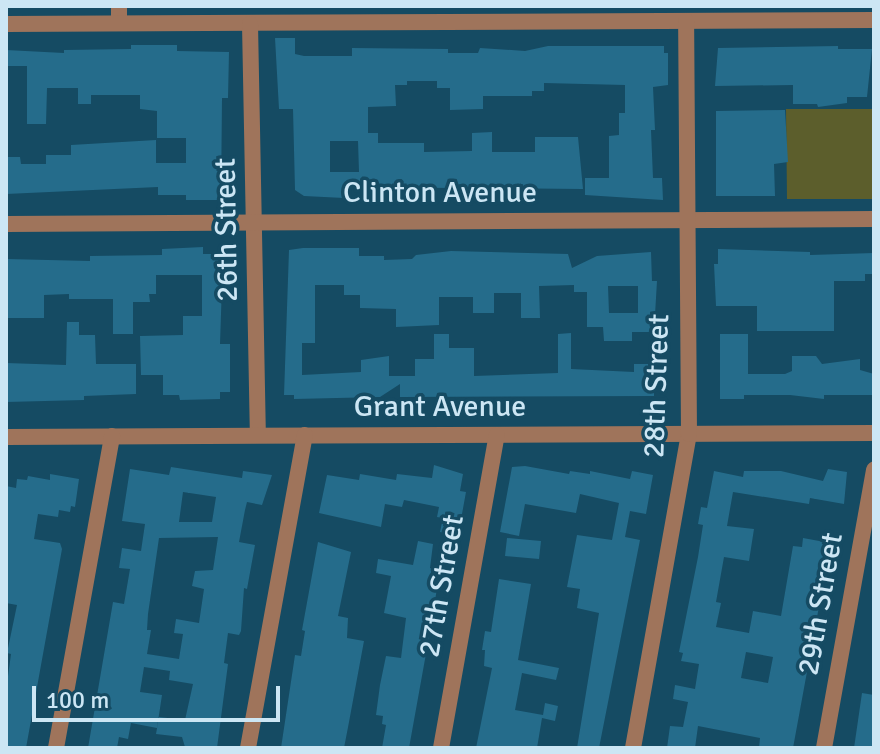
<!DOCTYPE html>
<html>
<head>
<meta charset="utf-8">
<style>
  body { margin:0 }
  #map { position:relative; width:880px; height:754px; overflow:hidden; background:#154b63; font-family:Signika,sans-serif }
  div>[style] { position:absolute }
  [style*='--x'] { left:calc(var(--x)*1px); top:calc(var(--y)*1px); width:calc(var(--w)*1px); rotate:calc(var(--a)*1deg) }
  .green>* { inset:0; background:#5c5e2c }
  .building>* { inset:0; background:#256c8b }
  .minor>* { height:16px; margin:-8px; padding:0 8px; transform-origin:8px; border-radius:8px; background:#9f745b }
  span { translate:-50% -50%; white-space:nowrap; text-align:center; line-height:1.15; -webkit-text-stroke:7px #154b63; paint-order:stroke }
  .street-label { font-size:30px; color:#cce6f4 }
  .frame { position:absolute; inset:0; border:8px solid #cce6f4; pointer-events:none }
  .scale { position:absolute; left:32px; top:686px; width:248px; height:36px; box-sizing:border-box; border:4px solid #cce6f4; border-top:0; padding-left:10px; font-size:24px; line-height:28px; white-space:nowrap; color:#cce6f4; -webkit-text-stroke:6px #154b63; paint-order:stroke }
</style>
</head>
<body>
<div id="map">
  <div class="green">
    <i style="clip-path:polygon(786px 109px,874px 109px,874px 199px,787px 199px)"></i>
  </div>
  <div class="building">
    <i style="clip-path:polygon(evenodd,275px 38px,295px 38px,295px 54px,304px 56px,352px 56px,352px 48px,448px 49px,448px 53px,478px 53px,480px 48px,525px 51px,548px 46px,664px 46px,664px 53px,668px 53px,668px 85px,653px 87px,655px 130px,651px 130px,653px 178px,662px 178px,663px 200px,585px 195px,585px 178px,609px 178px,609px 136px,619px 135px,619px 113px,625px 113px,625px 85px,544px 83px,544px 91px,532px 91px,532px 96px,483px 96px,483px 109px,450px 110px,450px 88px,437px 88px,437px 81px,407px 81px,407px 85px,395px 85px,396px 106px,368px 107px,368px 133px,378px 133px,378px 143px,424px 143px,424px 152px,472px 151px,472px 133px,492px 132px,492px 152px,535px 152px,535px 137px,578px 137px,583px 189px,344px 187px,344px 198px,304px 196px,295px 190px,293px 109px,279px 109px,275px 38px,330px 141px,358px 141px,359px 172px,330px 172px,330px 141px)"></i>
    <i style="clip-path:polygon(131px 45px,177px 45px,177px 51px,229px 52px,228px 98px,222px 98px,221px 200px,186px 200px,186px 195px,158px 195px,158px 187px,6px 194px,6px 157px,20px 157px,21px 164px,46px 164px,46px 155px,71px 155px,71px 145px,156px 140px,156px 163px,186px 163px,186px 138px,157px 138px,157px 111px,140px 109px,140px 95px,91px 95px,91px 104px,78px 104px,78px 88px,47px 88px,46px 124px,27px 124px,27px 66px,6px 66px,6px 50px,64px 53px,64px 50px,131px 49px)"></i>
    <i style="clip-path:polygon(838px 46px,838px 49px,872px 49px,867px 97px,847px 97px,847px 103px,818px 107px,817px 104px,793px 104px,793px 85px,715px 86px,718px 48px)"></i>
    <i style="clip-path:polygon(785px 110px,788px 162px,774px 164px,775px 196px,716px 196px,716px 111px)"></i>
    <i style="clip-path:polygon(203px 247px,203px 254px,223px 254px,220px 344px,230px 344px,230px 392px,220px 392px,220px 399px,180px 400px,179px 395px,163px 395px,163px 375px,141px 375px,140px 336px,183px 335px,183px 316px,202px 316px,202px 275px,156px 275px,156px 294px,149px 294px,150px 302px,133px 302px,133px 334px,113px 334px,113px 299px,69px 299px,69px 294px,44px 295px,44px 318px,6px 318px,6px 259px,90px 261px,90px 256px,162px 255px,162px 249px)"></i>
    <i style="clip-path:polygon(evenodd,303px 248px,359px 248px,359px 256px,384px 256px,384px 260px,412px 259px,416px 255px,451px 251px,568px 254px,572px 268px,597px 256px,651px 252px,652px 281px,657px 281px,654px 332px,632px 332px,632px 341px,604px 341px,603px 327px,587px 327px,587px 292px,574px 292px,574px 285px,539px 286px,540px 318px,521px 318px,521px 293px,494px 293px,494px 313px,473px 313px,473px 297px,439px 297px,439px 325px,396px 327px,396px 309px,360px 308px,360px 295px,344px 295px,344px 285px,315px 285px,315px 343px,302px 343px,302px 375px,361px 372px,361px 360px,389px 356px,389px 376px,415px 376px,415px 359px,434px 359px,434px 334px,449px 334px,449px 348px,474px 348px,474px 376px,558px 373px,558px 334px,571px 333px,571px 369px,634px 372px,634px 364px,654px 364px,654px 396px,400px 397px,400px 384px,380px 397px,294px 399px,294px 395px,284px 395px,289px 250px,303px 248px,608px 286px,638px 286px,638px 313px,609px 313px,608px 286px)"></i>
    <i style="clip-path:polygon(718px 249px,810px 252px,810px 255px,874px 253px,874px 274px,865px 274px,865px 281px,834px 281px,834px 331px,757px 331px,757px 306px,716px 306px,714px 264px,718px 264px)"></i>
    <i style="clip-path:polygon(67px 322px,79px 322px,79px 335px,95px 335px,96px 364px,136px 364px,136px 394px,84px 396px,84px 400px,6px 402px,6px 363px,66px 365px)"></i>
    <i style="clip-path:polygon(720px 334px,748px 334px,748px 374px,785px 374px,792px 371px,792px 356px,816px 356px,822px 364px,860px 359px,860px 370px,874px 374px,874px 395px,824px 395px,824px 399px,790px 395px,744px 395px,744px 399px,720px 399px)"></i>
    <i style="clip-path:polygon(434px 465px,463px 474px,460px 491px,466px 492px,458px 536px,440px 532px,443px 518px,437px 517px,439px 507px,404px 500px,402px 507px,385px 504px,381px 527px,319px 513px,327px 475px,359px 480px,360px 474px,396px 480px,397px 474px,432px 478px)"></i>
    <i style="clip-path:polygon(525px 466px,569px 474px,570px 471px,590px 474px,590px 471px,630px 479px,632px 471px,653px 475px,646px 514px,630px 511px,625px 537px,640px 540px,599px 748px,577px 748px,599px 613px,577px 608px,580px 589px,567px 587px,577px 535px,612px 540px,619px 503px,580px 494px,576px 513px,525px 504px,519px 536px,500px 532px,512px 467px)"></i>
    <i style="clip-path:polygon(evenodd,171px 467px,242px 478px,243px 471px,272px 475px,262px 505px,247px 502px,245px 510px,239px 542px,255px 545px,247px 589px,244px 588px,241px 631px,239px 635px,228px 633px,224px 663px,228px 664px,217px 748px,185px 747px,182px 737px,156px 734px,159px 717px,185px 720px,193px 684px,169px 680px,170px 671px,144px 667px,140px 692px,162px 695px,157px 728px,131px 723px,128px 739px,119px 737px,117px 748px,88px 748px,113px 602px,124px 604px,130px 569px,119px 568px,122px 548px,141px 551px,145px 524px,122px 521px,130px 469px,169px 475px,171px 467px,183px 492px,216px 497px,212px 522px,179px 522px,183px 492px,171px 467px,218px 537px,213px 570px,195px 571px,192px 586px,204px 589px,199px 623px,176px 619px,174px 633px,183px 634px,179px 659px,147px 654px,151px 630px,147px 630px,148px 614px,159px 538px,218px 537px)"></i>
    <i style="clip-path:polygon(evenodd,828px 469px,847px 472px,844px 504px,810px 498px,809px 504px,733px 492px,727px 526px,754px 529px,749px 561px,724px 557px,716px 602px,721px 603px,716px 627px,749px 633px,753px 611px,781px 616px,793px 546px,802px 547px,803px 538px,830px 543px,825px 574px,820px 573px,816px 600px,820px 601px,793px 748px,759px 748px,760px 738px,698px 726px,695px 748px,667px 748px,670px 726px,683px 727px,688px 702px,673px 699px,675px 685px,695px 689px,699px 664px,681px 661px,683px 653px,679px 652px,698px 557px,703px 525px,698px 524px,701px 507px,707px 508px,714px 471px,743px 477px,744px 471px,781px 471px,823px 481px,828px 469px,746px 652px,773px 657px,768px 683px,741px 678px,746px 652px)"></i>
    <i style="clip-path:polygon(50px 474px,79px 479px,75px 507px,71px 506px,70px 512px,59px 510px,58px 517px,38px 514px,34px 539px,60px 543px,62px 549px,26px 748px,6px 748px,6px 691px,11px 654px,7px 653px,17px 605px,6px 603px,6px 486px,16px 488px,17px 479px,27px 480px,28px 476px,50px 480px)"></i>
    <i style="clip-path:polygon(507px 538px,541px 541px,539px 559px,505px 556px)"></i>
    <i style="clip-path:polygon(418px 541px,433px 544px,430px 568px,440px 570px,429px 637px,409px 748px,382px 748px,386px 725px,382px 724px,383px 716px,376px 715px,380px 685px,386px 656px,401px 658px,406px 618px,384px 613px,391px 576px,376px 573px,378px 559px,413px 565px)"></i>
    <i style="clip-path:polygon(318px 542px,351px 552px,338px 616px,348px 618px,347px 638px,364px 641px,349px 722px,344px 748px,281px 748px,295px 655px,301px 656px,305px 631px,302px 630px)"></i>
    <i style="clip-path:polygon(499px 579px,531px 584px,518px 660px,559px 668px,556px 680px,522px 673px,515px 710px,543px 715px,545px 703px,558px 706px,555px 721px,542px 718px,537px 748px,476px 748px,492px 668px,484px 666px,485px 650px,482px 650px,485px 631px,491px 632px)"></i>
    <i style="clip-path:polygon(862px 693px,874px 695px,874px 748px,854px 748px)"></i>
  </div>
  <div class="minor">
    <i style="--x:119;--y:6;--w:17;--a:90"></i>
    <i style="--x:6;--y:24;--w:868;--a:-0.26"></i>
    <i style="--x:250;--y:24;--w:411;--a:88.9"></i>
    <i style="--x:6;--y:224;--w:868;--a:-0.33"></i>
    <i style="--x:6;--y:437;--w:868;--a:-0.26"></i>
    <i style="--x:56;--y:748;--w:317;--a:-79.8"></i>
    <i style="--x:248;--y:748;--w:318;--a:-79.7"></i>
    <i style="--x:441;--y:748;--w:318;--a:-79.9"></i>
    <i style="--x:633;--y:748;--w:319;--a:-79.9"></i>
    <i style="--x:689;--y:434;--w:413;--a:-90.4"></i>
    <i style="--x:824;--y:748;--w:283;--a:-79.8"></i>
  </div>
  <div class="street-label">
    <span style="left:440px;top:193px">Clinton Avenue</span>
    <span style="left:227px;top:230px;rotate:-91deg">26th Street</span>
    <span style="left:657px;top:386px;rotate:-88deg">28th Street</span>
    <span style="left:440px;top:407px">Grant Avenue</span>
    <span style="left:442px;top:586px;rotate:-80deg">27th Street</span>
    <span style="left:821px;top:604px;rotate:-80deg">29th Street</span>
  </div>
  <div class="frame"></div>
  <div class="scale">100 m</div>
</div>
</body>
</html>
